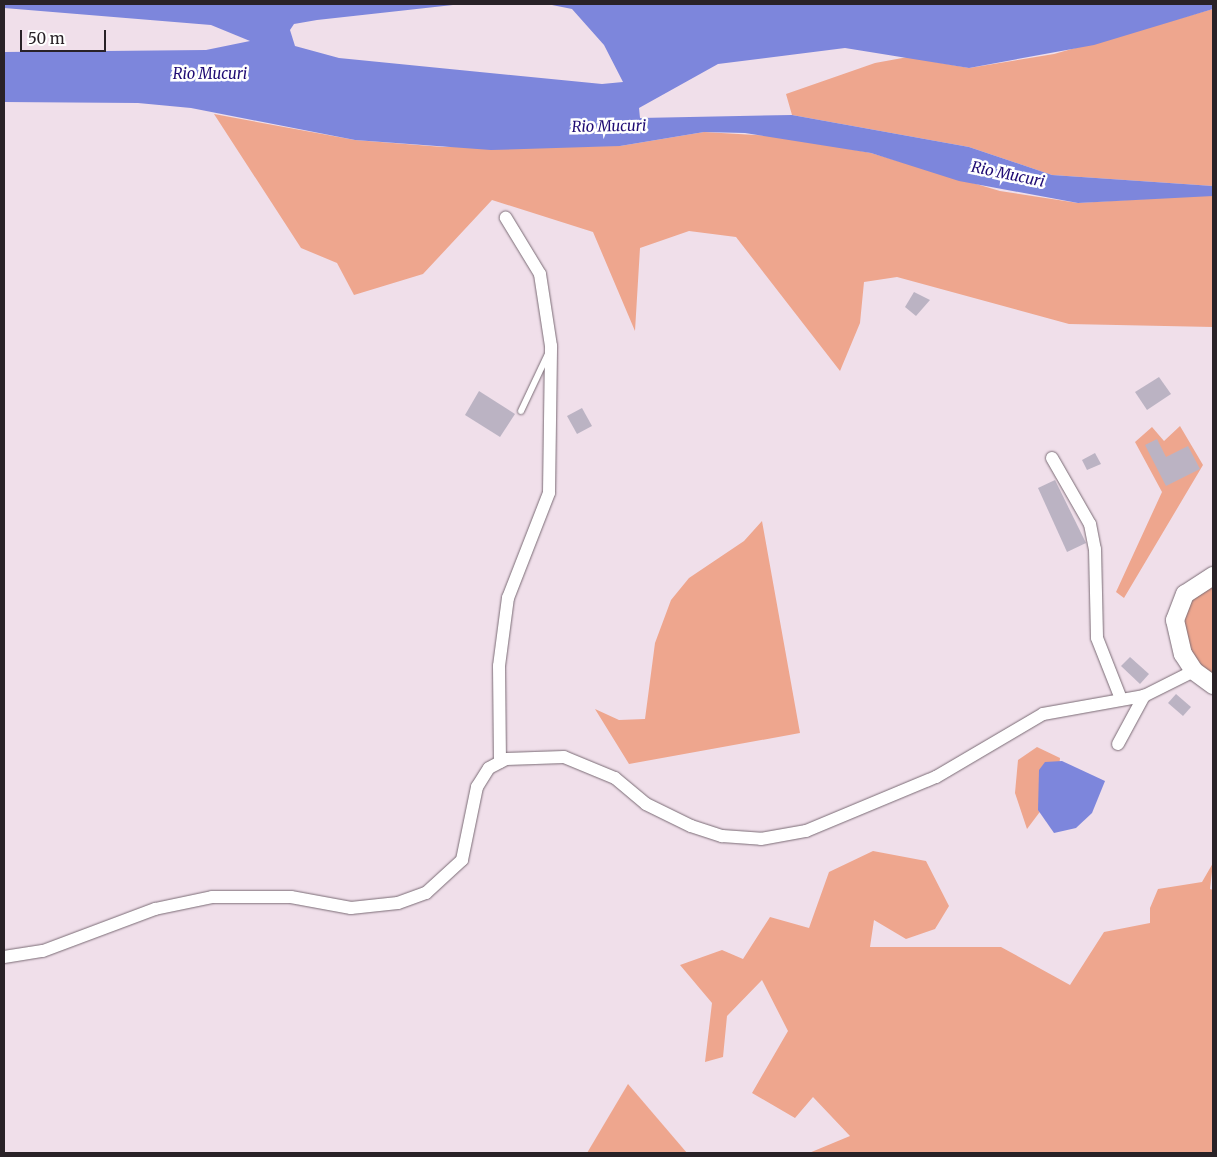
<!DOCTYPE html>
<html>
<head>
<meta charset="utf-8">
<style>
  body { margin:0 }
  #map { position:relative; width:1217px; height:1157px; overflow:hidden; background:#f0dfea; font-family:Merriweather,serif }
  div>[style] { position:absolute }
  [style*='--x'] { left:calc(var(--x)*1px); top:calc(var(--y)*1px); width:calc(var(--w)*1px); rotate:calc(var(--a)*1deg) }
  .green>* { inset:0; background:#eea68e }
  .water>* { inset:0; background:#7d86dc }
  .building>* { inset:0; background:#bbb3c3 }
  .roads { filter:drop-shadow(0 0 1px #7a6b75) drop-shadow(0 0 1px #7a6b75) }
  .lane>* { height:6px; margin:-3px; padding:0 3px; transform-origin:3px; border-radius:3px; background:#fff }
  .street>* { height:12px; margin:-6px; padding:0 6px; transform-origin:6px; border-radius:6px; background:#fff }
  .secondary>* { height:18px; margin:-9px; padding:0 9px; transform-origin:9px; border-radius:9px; background:#fff }
  span { translate:-50% -50%; white-space:nowrap; text-align:center; line-height:1.15; -webkit-text-stroke:5px #fff; paint-order:stroke }
  .water-label { font-size:15px; color:#1f0b74; font-style:italic }
  .frame { position:absolute; inset:0; border:5px solid #292227; pointer-events:none }
  .scale { position:absolute; left:20px; top:30px; width:86px; height:22px; box-sizing:border-box; border:2px solid #292227; border-top:0; padding-left:6px; font-size:15px; line-height:18px; white-space:nowrap; color:#292227; -webkit-text-stroke:4px #fff; paint-order:stroke }
</style>
</head>
<body>
<div id="map">
  <div class="green">
    <i style="clip-path:polygon(1213px 9px,1213px 186px,1052px 175px,969px 147px,792px 115px,786px 94px,875px 63px,908px 57px,969px 68px,1054px 54px)"></i>
    <i style="clip-path:polygon(214px 114px,355px 140px,443px 147px,620px 146px,704px 132px,787px 137px,871px 153px,1000px 191px,1078px 203px,1209px 195px,1213px 196px,1213px 327px,1069px 324px,897px 277px,864px 282px,860px 323px,840px 371px,736px 237px,689px 231px,640px 248px,635px 331px,593px 232px,492px 200px,423px 274px,354px 295px,337px 263px,301px 248px)"></i>
    <i style="clip-path:polygon(1180px 426px,1203px 465px,1124px 598px,1116px 592px,1162px 492px,1135px 442px,1152px 427px,1164px 441px)"></i>
    <i style="clip-path:polygon(762px 521px,800px 733px,629px 764px,595px 709px,619px 720px,645px 719px,655px 643px,671px 600px,689px 578px,744px 541px)"></i>
    <i style="clip-path:polygon(1213px 585px,1213px 675px,1202px 670px,1183px 639px,1184px 606px,1200px 590px)"></i>
    <i style="clip-path:polygon(1037px 747px,1060px 758px,1057px 789px,1027px 829px,1015px 793px,1018px 760px)"></i>
    <i style="clip-path:polygon(873px 851px,926px 861px,949px 906px,935px 929px,906px 939px,874px 920px,870px 947px,1001px 947px,1070px 985px,1104px 932px,1150px 923px,1150px 908px,1158px 889px,1202px 882px,1213px 863px,1210px 889px,1213px 890px,1213px 1153px,809px 1153px,850px 1136px,813px 1097px,795px 1118px,752px 1093px,788px 1031px,762px 980px,727px 1016px,723px 1057px,705px 1062px,712px 1003px,680px 965px,722px 950px,743px 959px,770px 917px,809px 928px,829px 872px)"></i>
    <i style="clip-path:polygon(628px 1084px,687px 1153px,587px 1153px)"></i>
  </div>
  <div class="water">
    <i style="clip-path:polygon(4px 4px,462px 4px,317px 20px,294px 24px,290px 30px,295px 46px,339px 58px,602px 84px,623px 82px,604px 45px,572px 9px,547px 4px,1213px 4px,1213px 9px,1094px 45px,969px 68px,845px 48px,718px 64px,639px 108px,640px 118px,792px 115px,969px 147px,1052px 175px,1213px 186px,1213px 196px,1078px 203px,959px 181px,871px 153px,745px 133px,704px 132px,620px 146px,491px 150px,355px 140px,191px 108px,138px 103px,4px 102px,4px 52px,206px 50px,250px 41px,211px 25px,4px 8px)"></i>
    <i style="clip-path:polygon(1062px 761px,1105px 781px,1092px 813px,1076px 828px,1054px 833px,1038px 810px,1039px 770px,1045px 762px)"></i>
  </div>
  <div class="building">
    <i style="clip-path:polygon(914px 292px,930px 300px,916px 316px,905px 307px)"></i>
    <i style="clip-path:polygon(1159px 377px,1171px 394px,1147px 410px,1135px 392px)"></i>
    <i style="clip-path:polygon(479px 391px,515px 414px,500px 437px,465px 415px)"></i>
    <i style="clip-path:polygon(582px 408px,592px 426px,577px 434px,567px 416px)"></i>
    <i style="clip-path:polygon(1157px 439px,1166px 457px,1188px 446px,1200px 469px,1166px 486px,1145px 445px)"></i>
    <i style="clip-path:polygon(1095px 453px,1101px 464px,1087px 470px,1082px 460px)"></i>
    <i style="clip-path:polygon(1055px 480px,1086px 543px,1067px 552px,1038px 488px)"></i>
    <i style="clip-path:polygon(1130px 657px,1149px 674px,1140px 684px,1121px 666px)"></i>
    <i style="clip-path:polygon(1176px 694px,1191px 707px,1183px 716px,1168px 703px)"></i>
  </div>
  <div class="roads">
    <div class="lane">
      <i style="--x:521;--y:411;--w:63;--a:-64.7"></i>
    </div>
    <div class="street">
      <i style="--x:1052;--y:458;--w:76;--a:60.1"></i>
      <i style="--x:1090;--y:524;--w:25;--a:79"></i>
      <i style="--x:1095;--y:549;--w:89;--a:88.7"></i>
      <i style="--x:1097;--y:638;--w:66;--a:68.5"></i>
      <i style="--x:1118;--y:744;--w:55;--a:-61.6"></i>
      <i style="--x:500;--y:762;--w:96;--a:-90.6"></i>
      <i style="--x:499;--y:666;--w:69;--a:-82.5"></i>
      <i style="--x:508;--y:598;--w:113;--a:-68.7"></i>
      <i style="--x:549;--y:493;--w:147;--a:-89.2"></i>
      <i style="--x:551;--y:346;--w:73;--a:-98.7"></i>
      <i style="--x:540;--y:274;--w:66;--a:-121.3"></i>
      <i style="--x:4;--y:957;--w:39;--a:-9"></i>
      <i style="--x:43;--y:951;--w:120;--a:-20.6"></i>
      <i style="--x:155;--y:909;--w:58;--a:-11.9"></i>
      <i style="--x:212;--y:897;--w:79;--a:0"></i>
      <i style="--x:291;--y:897;--w:61;--a:10.4"></i>
      <i style="--x:351;--y:908;--w:47;--a:-6.1"></i>
      <i style="--x:398;--y:903;--w:30;--a:-20"></i>
      <i style="--x:426;--y:893;--w:49;--a:-42.5"></i>
      <i style="--x:462;--y:860;--w:75;--a:-78.4"></i>
      <i style="--x:477;--y:787;--w:22;--a:-58"></i>
      <i style="--x:489;--y:768;--w:19;--a:-28"></i>
      <i style="--x:506;--y:759;--w:58;--a:-2"></i>
      <i style="--x:564;--y:757;--w:55;--a:22.4"></i>
      <i style="--x:615;--y:778;--w:40;--a:40"></i>
      <i style="--x:646;--y:804;--w:50;--a:26.1"></i>
      <i style="--x:691;--y:826;--w:33;--a:18"></i>
      <i style="--x:722;--y:836;--w:39;--a:4"></i>
      <i style="--x:761;--y:839;--w:46;--a:-10.1"></i>
      <i style="--x:806;--y:831;--w:141;--a:-22.6"></i>
      <i style="--x:936;--y:777;--w:124;--a:-30.5"></i>
      <i style="--x:1043;--y:714;--w:103;--a:-10.1"></i>
      <i style="--x:1144;--y:696;--w:56;--a:-26.6"></i>
    </div>
    <div class="secondary">
      <i style="--x:1213;--y:576;--w:33;--a:147"></i>
      <i style="--x:1185;--y:594;--w:28;--a:111"></i>
      <i style="--x:1175;--y:620;--w:35;--a:77"></i>
      <i style="--x:1183;--y:654;--w:20;--a:57"></i>
      <i style="--x:1194;--y:671;--w:24;--a:36"></i>
    </div>
  </div>
  <div class="water-label">
    <span style="left:210px;top:74px">Rio Mucuri</span>
    <span style="left:609px;top:126px;rotate:-1deg">Rio Mucuri</span>
    <span style="left:1008px;top:174px;rotate:12deg">Rio Mucuri</span>
  </div>
  <div class="frame"></div>
  <div class="scale">50 m</div>
</div>
</body>
</html>
